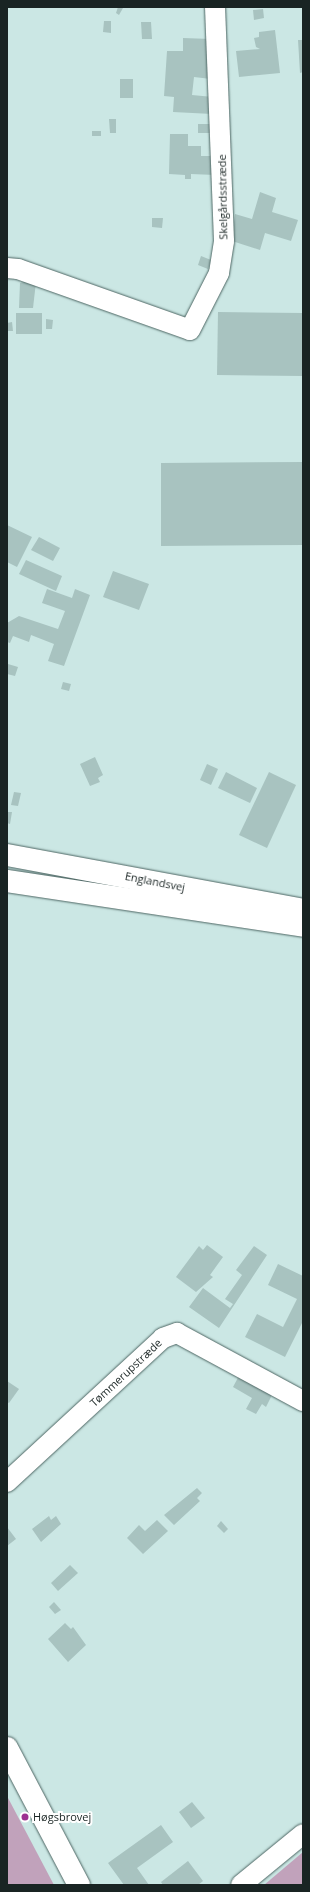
<!DOCTYPE html>
<html>
<head>
<meta charset="utf-8">
<style>
  body { margin:0 }
  #map { position:relative; width:310px; height:1892px; overflow:hidden; background:#cbe7e4; font-family:"Open Sans",sans-serif }
  div>[style] { position:absolute }
  [style*='--x'] { left:calc(var(--x)*1px); top:calc(var(--y)*1px); width:calc(var(--w)*1px); rotate:calc(var(--a)*1deg) }
  .green>* { inset:0; background:#c1a2bb }
  .building>* { inset:0; background:#a8c3c0 }
  .roads { filter:drop-shadow(0 0 1px #4d6663) drop-shadow(0 0 1px #4d6663) }
  .street>* { height:20px; margin:-10px; padding:0 10px; transform-origin:10px; border-radius:10px; background:#fff }
  .secondary>* { height:22px; margin:-11px; padding:0 11px; transform-origin:11px; border-radius:11px; background:#fff }
  .dots>* { width:11px; height:11px; translate:-50% -50%; box-sizing:border-box; border:2px solid #fff; border-radius:50% }
  span { translate:-50% -50%; white-space:nowrap; text-align:center; line-height:1.15; -webkit-text-stroke:4px #fff; paint-order:stroke }
  .street-label { font-size:11px; color:#192423 }
  .poi-label { font-size:11px; color:#192423 }
  .left { translate:0 -50%; text-align:left }
  .frame { position:absolute; inset:0; border:8px solid #192423; pointer-events:none }
</style>
</head>
<body>
<div id="map">
  <div class="green">
    <i style="clip-path:polygon(7px 1796px,54px 1885px,7px 1885px)"></i>
    <i style="clip-path:polygon(303px 1852px,303px 1885px,264px 1885px)"></i>
  </div>
  <div class="building">
    <i style="clip-path:polygon(118px 7px,123px 8px,119px 15px,116px 13px)"></i>
    <i style="clip-path:polygon(263px 9px,264px 18px,254px 20px,253px 10px)"></i>
    <i style="clip-path:polygon(104px 21px,111px 21px,111px 33px,103px 32px)"></i>
    <i style="clip-path:polygon(141px 22px,151px 22px,152px 39px,142px 39px)"></i>
    <i style="clip-path:polygon(275px 30px,280px 73px,239px 77px,236px 51px,260px 49px,256px 47px,254px 38px,259px 37px,259px 32px)"></i>
    <i style="clip-path:polygon(183px 38px,211px 39px,211px 79px,194px 77px,192px 95px,213px 97px,212px 114px,173px 112px,174px 97px,164px 96px,167px 51px,183px 51px)"></i>
    <i style="clip-path:polygon(298px 40px,303px 40px,303px 72px,300px 73px)"></i>
    <i style="clip-path:polygon(120px 79px,133px 79px,133px 98px,120px 98px)"></i>
    <i style="clip-path:polygon(109px 119px,116px 119px,116px 133px,110px 133px)"></i>
    <i style="clip-path:polygon(198px 124px,214px 124px,214px 133px,198px 133px)"></i>
    <i style="clip-path:polygon(92px 131px,101px 131px,101px 136px,92px 136px)"></i>
    <i style="clip-path:polygon(170px 134px,188px 134px,188px 146px,201px 146px,201px 156px,215px 156px,215px 175px,191px 174px,191px 179px,185px 179px,185px 175px,169px 174px)"></i>
    <i style="clip-path:polygon(260px 192px,276px 198px,272px 212px,298px 220px,291px 241px,265px 233px,260px 250px,232px 241px,235px 214px,252px 219px)"></i>
    <i style="clip-path:polygon(152px 218px,163px 218px,162px 228px,152px 227px)"></i>
    <i style="clip-path:polygon(201px 256px,211px 260px,208px 269px,198px 265px)"></i>
    <i style="clip-path:polygon(27px 281px,36px 282px,33px 308px,19px 308px,20px 283px)"></i>
    <i style="clip-path:polygon(218px 312px,303px 313px,303px 376px,217px 375px)"></i>
    <i style="clip-path:polygon(16px 313px,42px 313px,42px 334px,16px 334px)"></i>
    <i style="clip-path:polygon(46px 319px,53px 320px,52px 329px,46px 329px)"></i>
    <i style="clip-path:polygon(12px 322px,13px 331px,7px 331px,7px 323px)"></i>
    <i style="clip-path:polygon(303px 462px,303px 545px,161px 546px,161px 463px)"></i>
    <i style="clip-path:polygon(7px 525px,32px 537px,17px 567px,7px 562px)"></i>
    <i style="clip-path:polygon(39px 537px,60px 548px,53px 561px,31px 550px)"></i>
    <i style="clip-path:polygon(26px 560px,62px 576px,56px 591px,19px 574px)"></i>
    <i style="clip-path:polygon(113px 571px,149px 584px,139px 610px,103px 597px)"></i>
    <i style="clip-path:polygon(47px 589px,72px 598px,75px 589px,90px 595px,64px 666px,48px 661px,54px 644px,31px 635px,29px 642px,13px 636px,10px 643px,7px 642px,7px 623px,19px 616px,58px 629px,65px 611px,42px 603px)"></i>
    <i style="clip-path:polygon(8px 664px,18px 667px,15px 676px,7px 674px)"></i>
    <i style="clip-path:polygon(63px 682px,71px 684px,69px 691px,61px 689px)"></i>
    <i style="clip-path:polygon(95px 757px,103px 775px,98px 778px,100px 782px,90px 786px,80px 764px)"></i>
    <i style="clip-path:polygon(207px 764px,218px 769px,211px 785px,200px 780px)"></i>
    <i style="clip-path:polygon(226px 772px,257px 788px,250px 803px,218px 788px)"></i>
    <i style="clip-path:polygon(269px 772px,296px 785px,267px 848px,239px 835px)"></i>
    <i style="clip-path:polygon(14px 792px,21px 793px,18px 806px,11px 805px)"></i>
    <i style="clip-path:polygon(7px 812px,12px 812px,10px 824px,7px 823px)"></i>
    <i style="clip-path:polygon(207px 1245px,223px 1257px,210px 1275px,213px 1277px,196px 1292px,176px 1277px,199px 1246px,203px 1250px)"></i>
    <i style="clip-path:polygon(254px 1246px,267px 1255px,219px 1328px,189px 1307px,203px 1288px,230px 1308px,233px 1304px,225px 1299px,242px 1275px,236px 1270px)"></i>
    <i style="clip-path:polygon(278px 1264px,303px 1276px,303px 1321px,285px 1357px,245px 1337px,257px 1314px,283px 1327px,297px 1299px,268px 1285px)"></i>
    <i style="clip-path:polygon(241px 1372px,274px 1391px,266px 1407px,262px 1404px,256px 1414px,246px 1409px,252px 1398px,233px 1387px)"></i>
    <i style="clip-path:polygon(7px 1381px,19px 1389px,9px 1403px,7px 1402px)"></i>
    <i style="clip-path:polygon(197px 1488px,202px 1493px,197px 1498px,200px 1501px,174px 1525px,164px 1515px)"></i>
    <i style="clip-path:polygon(49px 1516px,51px 1520px,56px 1516px,61px 1524px,41px 1542px,32px 1529px)"></i>
    <i style="clip-path:polygon(157px 1520px,168px 1531px,143px 1554px,127px 1538px,139px 1525px,145px 1531px)"></i>
    <i style="clip-path:polygon(221px 1521px,228px 1529px,224px 1533px,217px 1526px)"></i>
    <i style="clip-path:polygon(7px 1527px,16px 1539px,7px 1546px)"></i>
    <i style="clip-path:polygon(70px 1565px,78px 1573px,58px 1591px,51px 1583px)"></i>
    <i style="clip-path:polygon(54px 1602px,61px 1610px,55px 1614px,49px 1607px)"></i>
    <i style="clip-path:polygon(65px 1623px,71px 1629px,73px 1627px,86px 1645px,68px 1662px,48px 1639px)"></i>
    <i style="clip-path:polygon(192px 1802px,205px 1818px,191px 1828px,179px 1812px)"></i>
    <i style="clip-path:polygon(161px 1825px,173px 1842px,137px 1868px,149px 1885px,124px 1885px,108px 1863px)"></i>
    <i style="clip-path:polygon(188px 1861px,203px 1881px,198px 1885px,163px 1885px,161px 1882px)"></i>
  </div>
  <div class="roads">
    <div class="street">
      <i style="--x:7;--y:268;--w:11;--a:5"></i>
      <i style="--x:18;--y:269;--w:182;--a:19.5"></i>
      <i style="--x:190;--y:330;--w:64;--a:-63"></i>
      <i style="--x:219;--y:273;--w:32;--a:-81"></i>
      <i style="--x:224;--y:241;--w:234;--a:-92.2"></i>
      <i style="--x:7;--y:1482;--w:212;--a:-42.7"></i>
      <i style="--x:163;--y:1338;--w:15;--a:-20"></i>
      <i style="--x:177;--y:1333;--w:143;--a:28.4"></i>
      <i style="--x:241;--y:1885;--w:80;--a:-39.4"></i>
    </div>
    <div class="secondary">
      <i style="--x:7;--y:855;--w:301;--a:10.5"></i>
      <i style="--x:7;--y:881;--w:299;--a:8.6"></i>
      <i style="--x:7;--y:1748;--w:155;--a:62.3"></i>
    </div>
  </div>
  <div class="dots">
    <i style="left:25px;top:1817px;background:#9d3191"></i>
  </div>
  <div class="street-label">
    <span style="left:223px;top:197px;rotate:-91deg">Skelgårdsstræde</span>
    <span style="left:155px;top:882px;rotate:11deg">Englandsvej</span>
    <span style="left:126px;top:1373px;rotate:-43deg">Tømmerupstræde</span>
  </div>
  <div class="poi-label">
    <span class="left" style="left:33px;top:1817px">Høgsbrovej</span>
  </div>
  <div class="frame"></div>
</div>
</body>
</html>
